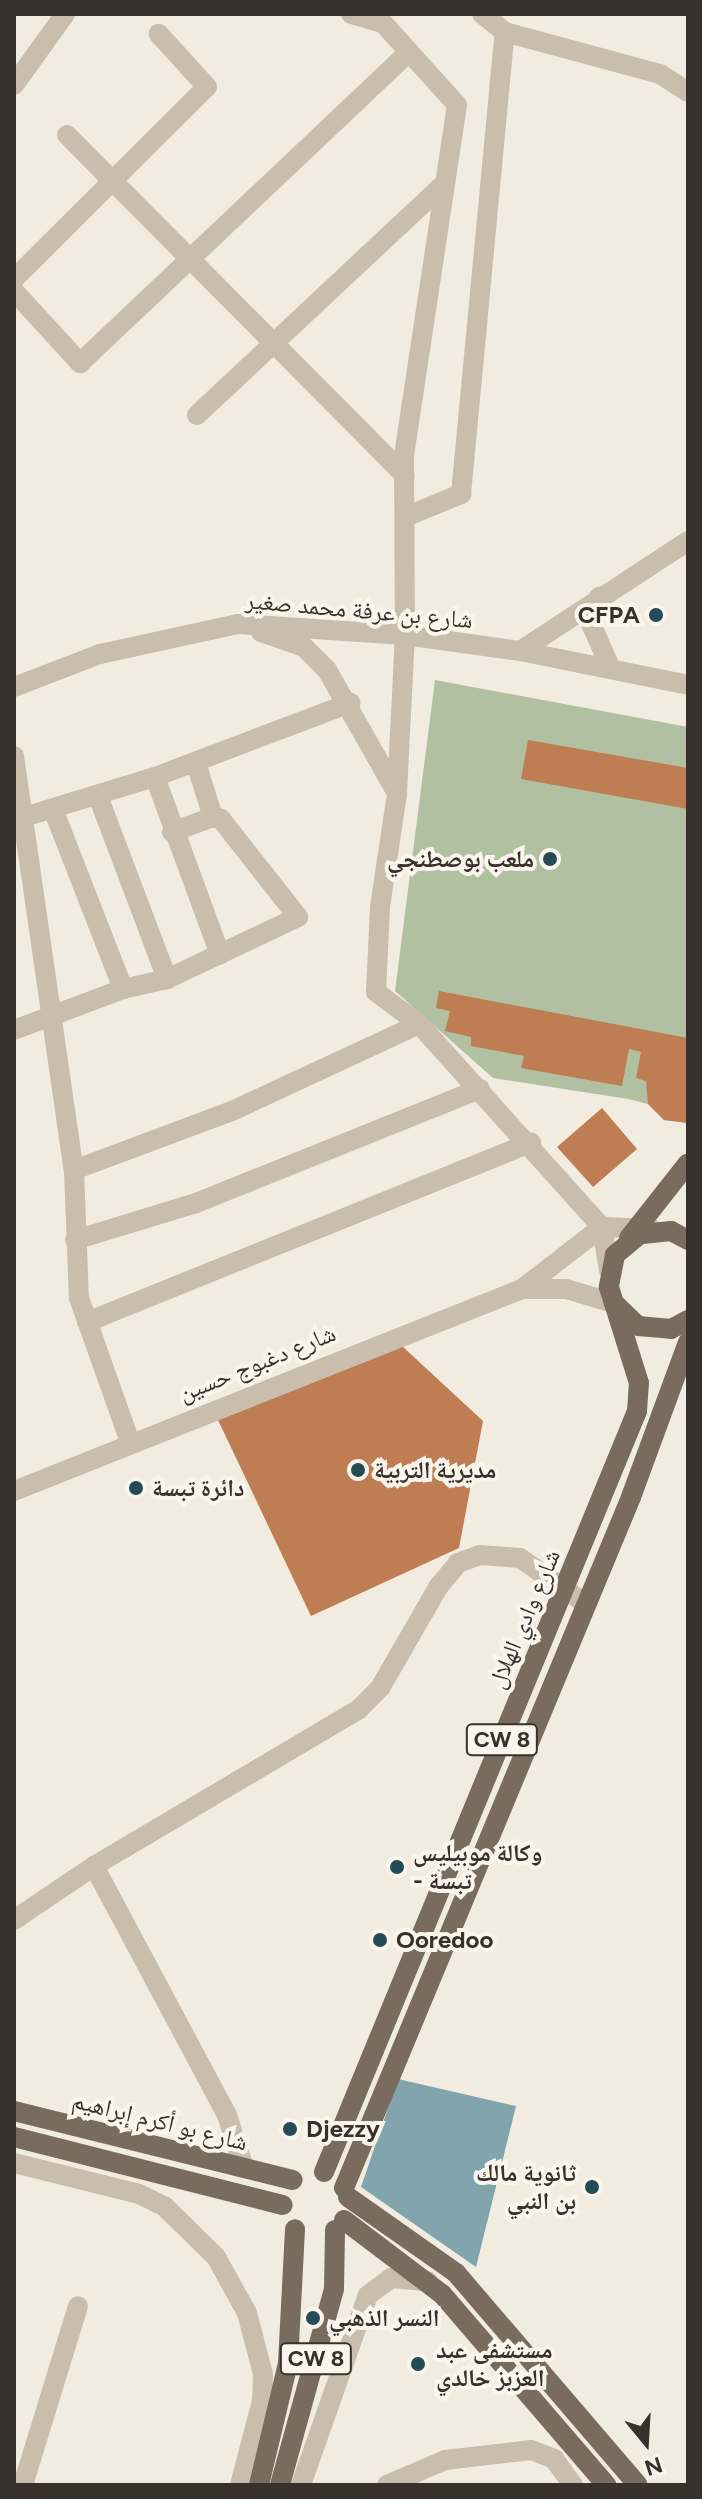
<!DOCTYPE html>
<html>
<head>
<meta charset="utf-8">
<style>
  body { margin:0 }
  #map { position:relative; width:702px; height:2499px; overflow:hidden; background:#f2ece0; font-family:Figtree,"Noto Naskh Arabic",sans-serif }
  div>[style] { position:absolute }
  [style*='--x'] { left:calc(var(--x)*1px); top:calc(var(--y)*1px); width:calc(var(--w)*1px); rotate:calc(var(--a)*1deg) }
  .green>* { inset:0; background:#b1c0a1 }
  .water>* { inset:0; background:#81a4ad }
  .building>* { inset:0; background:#be7d52 }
  .minor>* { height:20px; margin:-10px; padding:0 10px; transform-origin:10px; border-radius:10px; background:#c9bead }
  .major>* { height:20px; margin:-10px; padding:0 10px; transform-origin:10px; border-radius:10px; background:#796b5d }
  .dots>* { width:22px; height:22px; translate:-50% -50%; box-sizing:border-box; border:4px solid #f9f5ed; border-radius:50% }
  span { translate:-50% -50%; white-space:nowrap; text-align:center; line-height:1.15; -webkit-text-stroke:8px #f9f5ed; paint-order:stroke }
  .shield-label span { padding:2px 6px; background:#f9f5ed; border:2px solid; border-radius:6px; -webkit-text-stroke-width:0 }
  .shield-label { font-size:22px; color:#38312b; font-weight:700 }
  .street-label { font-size:24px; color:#38312b }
  .poi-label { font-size:24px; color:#38312b; font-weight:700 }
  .right { translate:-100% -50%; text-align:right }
  .left { translate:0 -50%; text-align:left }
  .frame { position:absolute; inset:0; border:16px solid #38312b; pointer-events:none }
  .north { position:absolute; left:606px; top:2403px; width:80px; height:80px; -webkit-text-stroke:6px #f9f5ed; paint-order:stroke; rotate:162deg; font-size:22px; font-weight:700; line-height:32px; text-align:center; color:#38312b }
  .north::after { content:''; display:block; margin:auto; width:28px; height:36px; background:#38312b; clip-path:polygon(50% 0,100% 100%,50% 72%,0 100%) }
</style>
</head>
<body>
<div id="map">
  <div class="green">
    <i style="clip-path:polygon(435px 680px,688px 727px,688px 1123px,664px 1120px,648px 1104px,628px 1099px,493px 1078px,395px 991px)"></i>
  </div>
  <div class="water">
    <i style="clip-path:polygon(398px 2079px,516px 2106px,476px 2267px,361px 2187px)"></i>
  </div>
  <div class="building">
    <i style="clip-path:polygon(528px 740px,688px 768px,688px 809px,521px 779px)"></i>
    <i style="clip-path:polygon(439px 991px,688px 1038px,688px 1123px,664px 1120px,648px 1104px,646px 1081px,636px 1078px,641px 1052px,629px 1049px,622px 1086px,521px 1068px,524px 1056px,471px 1046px,471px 1037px,445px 1031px,450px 1011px,436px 1008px)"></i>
    <i style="clip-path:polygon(602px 1108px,637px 1149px,593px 1187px,557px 1147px)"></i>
    <i style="clip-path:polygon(402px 1346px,483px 1421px,459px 1548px,311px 1616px,218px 1420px)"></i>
  </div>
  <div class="minor">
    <i style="--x:351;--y:14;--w:33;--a:16"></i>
    <i style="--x:383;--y:23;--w:110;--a:47.9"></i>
    <i style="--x:457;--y:105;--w:353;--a:98.6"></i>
    <i style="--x:404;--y:454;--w:181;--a:89.7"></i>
    <i style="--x:405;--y:635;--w:159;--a:92.9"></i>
    <i style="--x:397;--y:794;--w:114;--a:98.6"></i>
    <i style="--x:380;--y:907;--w:85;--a:92.7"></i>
    <i style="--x:376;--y:992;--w:54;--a:36.7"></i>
    <i style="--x:419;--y:1024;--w:273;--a:48"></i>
    <i style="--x:602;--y:1227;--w:44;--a:80.8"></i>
    <i style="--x:505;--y:32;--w:161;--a:15.2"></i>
    <i style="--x:660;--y:74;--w:33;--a:33"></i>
    <i style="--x:14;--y:85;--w:87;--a:-54.3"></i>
    <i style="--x:67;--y:135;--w:479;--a:45.2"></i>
    <i style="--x:14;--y:279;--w:272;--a:-44.9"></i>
    <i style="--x:207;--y:87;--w:72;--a:-132.2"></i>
    <i style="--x:14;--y:291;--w:98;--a:47.5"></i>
    <i style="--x:80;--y:363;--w:453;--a:-43.4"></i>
    <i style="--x:197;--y:415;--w:340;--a:-43.1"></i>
    <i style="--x:405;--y:517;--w:61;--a:-22.3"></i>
    <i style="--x:461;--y:494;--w:464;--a:-84.6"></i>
    <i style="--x:505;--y:32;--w:29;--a:-142"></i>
    <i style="--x:599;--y:597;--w:30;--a:104"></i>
    <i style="--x:592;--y:626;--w:47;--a:66.2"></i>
    <i style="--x:261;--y:632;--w:46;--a:19.2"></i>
    <i style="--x:304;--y:647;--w:33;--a:45"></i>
    <i style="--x:327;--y:670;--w:142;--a:60.4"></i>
    <i style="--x:520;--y:651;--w:201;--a:-33.2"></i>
    <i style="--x:14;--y:687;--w:92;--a:-21"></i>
    <i style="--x:100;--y:654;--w:141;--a:-12.3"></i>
    <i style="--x:238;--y:624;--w:167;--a:3.8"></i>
    <i style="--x:405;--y:635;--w:116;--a:7.9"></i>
    <i style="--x:520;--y:651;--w:171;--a:11.4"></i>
    <i style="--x:14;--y:756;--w:418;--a:81.8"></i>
    <i style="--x:74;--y:1170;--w:128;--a:87.8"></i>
    <i style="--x:79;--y:1298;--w:153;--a:70.5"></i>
    <i style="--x:155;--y:777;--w:189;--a:69.9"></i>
    <i style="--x:98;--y:796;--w:196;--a:69.3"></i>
    <i style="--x:53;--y:809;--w:193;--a:68.7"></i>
    <i style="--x:14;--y:820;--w:147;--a:-17"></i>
    <i style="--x:155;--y:777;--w:209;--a:-20.8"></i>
    <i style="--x:172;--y:832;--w:44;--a:-20.1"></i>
    <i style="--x:213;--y:817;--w:57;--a:-107.5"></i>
    <i style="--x:14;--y:1030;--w:116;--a:-20.6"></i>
    <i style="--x:123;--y:989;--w:45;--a:-12.8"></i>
    <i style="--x:167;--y:979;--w:145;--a:-25.3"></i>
    <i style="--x:298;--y:917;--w:125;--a:-128.2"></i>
    <i style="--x:221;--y:819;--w:8;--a:-166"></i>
    <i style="--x:74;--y:1170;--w:169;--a:-20.5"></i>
    <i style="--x:232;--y:1111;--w:206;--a:-24.9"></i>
    <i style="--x:75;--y:1240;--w:127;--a:-17"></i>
    <i style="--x:196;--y:1203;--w:306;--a:-21.9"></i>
    <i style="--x:522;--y:1289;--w:44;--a:0"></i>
    <i style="--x:566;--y:1289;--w:50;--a:16.3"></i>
    <i style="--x:87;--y:1322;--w:479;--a:-22"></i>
    <i style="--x:14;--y:1491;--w:547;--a:-21.68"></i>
    <i style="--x:522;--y:1289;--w:101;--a:-37.8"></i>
    <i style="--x:602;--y:1227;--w:50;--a:2.3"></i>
    <i style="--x:94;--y:1866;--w:282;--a:61.9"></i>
    <i style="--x:227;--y:2115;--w:56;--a:72.2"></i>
    <i style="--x:14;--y:1920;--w:97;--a:-34"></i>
    <i style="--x:94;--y:1866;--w:308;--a:-30.6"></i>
    <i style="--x:359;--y:1709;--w:30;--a:-45"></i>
    <i style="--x:380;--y:1688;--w:118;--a:-60"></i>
    <i style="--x:439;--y:1586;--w:30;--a:-50"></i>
    <i style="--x:458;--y:1563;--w:23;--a:-20"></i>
    <i style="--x:480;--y:1555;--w:40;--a:4.3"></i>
    <i style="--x:520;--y:1558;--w:80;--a:34.9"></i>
    <i style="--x:14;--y:2163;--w:129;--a:13.9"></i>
    <i style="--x:139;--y:2194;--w:28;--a:26"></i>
    <i style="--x:164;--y:2206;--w:73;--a:44.4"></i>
    <i style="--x:216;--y:2257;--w:64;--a:61"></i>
    <i style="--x:247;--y:2313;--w:63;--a:75.3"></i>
    <i style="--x:263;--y:2374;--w:27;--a:92"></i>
    <i style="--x:262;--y:2401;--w:87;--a:104.7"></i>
    <i style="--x:23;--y:2485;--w:187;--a:-72.9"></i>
    <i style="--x:301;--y:2485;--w:201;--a:-70.6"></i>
    <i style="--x:368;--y:2295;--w:29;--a:-36"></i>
    <i style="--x:391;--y:2278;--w:37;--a:5"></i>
    <i style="--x:387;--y:2485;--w:63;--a:-23.3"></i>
    <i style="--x:445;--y:2460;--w:87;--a:-6.6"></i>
    <i style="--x:531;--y:2450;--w:25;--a:21"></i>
    <i style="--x:554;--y:2459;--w:32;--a:54"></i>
  </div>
  <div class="major">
    <i style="--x:629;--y:1238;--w:95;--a:-51.8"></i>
    <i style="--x:688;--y:1240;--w:19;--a:-152"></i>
    <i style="--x:671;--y:1231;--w:31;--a:174"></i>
    <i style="--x:640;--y:1234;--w:33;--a:140"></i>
    <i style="--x:615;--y:1255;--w:33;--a:101"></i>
    <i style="--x:609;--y:1287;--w:17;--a:73"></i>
    <i style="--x:614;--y:1303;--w:33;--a:44"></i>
    <i style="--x:638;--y:1326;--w:33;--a:5"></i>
    <i style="--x:671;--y:1329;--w:19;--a:-28"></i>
    <i style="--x:14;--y:2111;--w:287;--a:13.9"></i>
    <i style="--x:14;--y:2137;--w:277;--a:14.2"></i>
    <i style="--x:324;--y:2172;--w:823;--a:-67.64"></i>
    <i style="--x:637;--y:1411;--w:28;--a:-86"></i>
    <i style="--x:639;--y:1383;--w:84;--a:-107.4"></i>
    <i style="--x:344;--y:2188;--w:748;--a:-67.44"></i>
    <i style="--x:631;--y:1497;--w:165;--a:-69.8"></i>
    <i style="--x:348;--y:2197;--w:132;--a:35.1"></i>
    <i style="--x:456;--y:2273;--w:279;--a:49.4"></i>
    <i style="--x:344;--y:2220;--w:123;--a:37.1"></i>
    <i style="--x:442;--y:2294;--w:252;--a:49.3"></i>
    <i style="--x:259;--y:2485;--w:125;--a:-76.6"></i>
    <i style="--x:288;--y:2363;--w:134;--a:-87"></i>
    <i style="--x:280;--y:2485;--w:203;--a:-74.6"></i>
    <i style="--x:334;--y:2289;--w:59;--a:-89"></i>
  </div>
  <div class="dots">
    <i style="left:656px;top:615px;background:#234c57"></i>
    <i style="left:550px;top:859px;background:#234c57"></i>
    <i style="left:358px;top:1470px;background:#234c57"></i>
    <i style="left:136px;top:1488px;background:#234c57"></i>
    <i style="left:397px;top:1867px;background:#234c57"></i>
    <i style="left:380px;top:1940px;background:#234c57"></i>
    <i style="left:290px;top:2129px;background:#234c57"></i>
    <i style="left:592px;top:2187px;background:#234c57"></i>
    <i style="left:313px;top:2318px;background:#234c57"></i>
    <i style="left:418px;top:2364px;background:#234c57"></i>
  </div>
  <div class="shield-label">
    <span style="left:502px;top:1740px">CW 8</span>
    <span style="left:316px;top:2359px">CW 8</span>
  </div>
  <div class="street-label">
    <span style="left:359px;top:610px;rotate:5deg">شارع بن عرفة محمد صغير</span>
    <span style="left:257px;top:1363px;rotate:-22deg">شارع دغبوج حسين</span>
    <span style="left:524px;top:1619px;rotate:-67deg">شارع وادي الهلال</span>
    <span style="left:160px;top:2121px;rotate:14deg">شارع بو أكرم إبراهيم</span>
  </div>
  <div class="poi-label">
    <span class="right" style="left:640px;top:615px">CFPA</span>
    <span class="right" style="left:534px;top:859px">ملعب بوصطنجي</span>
    <span class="left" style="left:374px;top:1470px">مديرية التربية</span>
    <span class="left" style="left:152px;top:1488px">دائرة تبسة</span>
    <span class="left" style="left:413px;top:1867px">وكالة موبيليس<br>- تبسة</span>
    <span class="left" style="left:396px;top:1940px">Ooredoo</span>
    <span class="left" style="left:306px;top:2129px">Djezzy</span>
    <span class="right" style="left:576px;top:2187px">ثانوية مالك<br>بن النبي</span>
    <span class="left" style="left:329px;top:2318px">النسر الذهبي</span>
    <span class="left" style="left:436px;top:2364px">مستشفى عبد<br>العزبز خالدي</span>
  </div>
  <div class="frame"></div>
  <div class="north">N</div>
</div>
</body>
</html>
